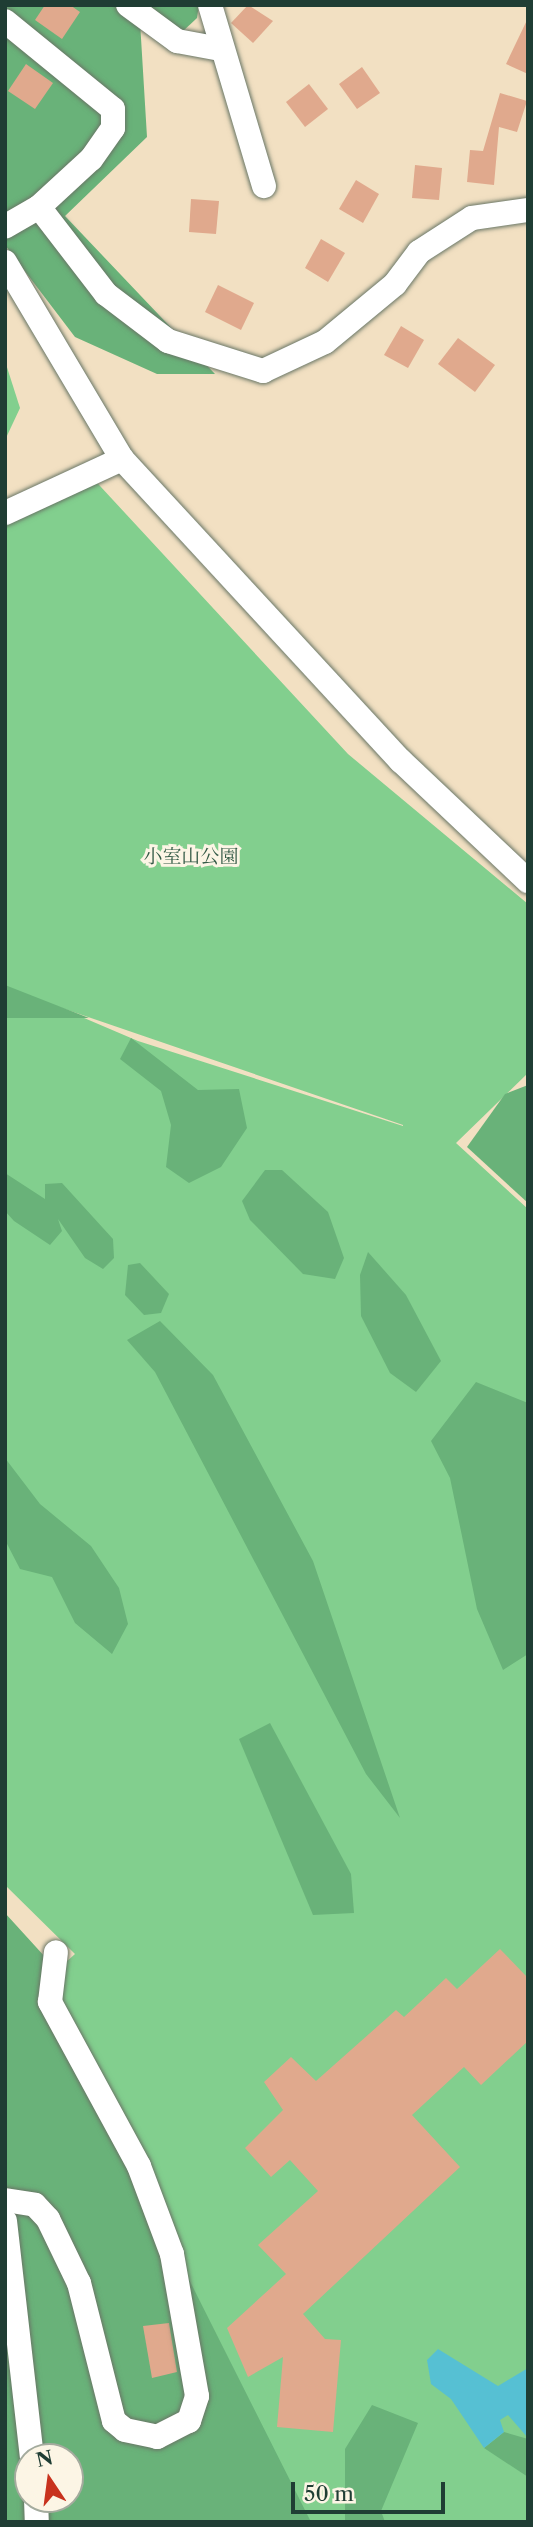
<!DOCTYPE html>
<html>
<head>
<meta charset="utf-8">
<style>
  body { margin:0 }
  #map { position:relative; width:533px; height:2527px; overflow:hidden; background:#f2e0c2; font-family:"Libre Caslon Text","Noto Serif JP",serif }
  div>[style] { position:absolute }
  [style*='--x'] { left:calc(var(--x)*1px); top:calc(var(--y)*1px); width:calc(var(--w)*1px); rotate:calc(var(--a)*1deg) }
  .green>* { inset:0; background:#82cf8e }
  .forest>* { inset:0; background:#69b279 }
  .water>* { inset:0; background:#56c0d3 }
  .building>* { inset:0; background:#e0a98d }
  .roads { filter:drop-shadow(0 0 2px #697666) drop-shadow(0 0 2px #697666) }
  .minor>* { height:24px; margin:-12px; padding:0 12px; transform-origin:12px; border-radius:12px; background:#fff }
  span { translate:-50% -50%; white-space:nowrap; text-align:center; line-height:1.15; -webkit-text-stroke:6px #fcf5e5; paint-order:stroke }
  .park-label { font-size:19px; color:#335a46 }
  .frame { position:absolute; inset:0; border:7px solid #1f3d34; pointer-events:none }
  .north { position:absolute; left:14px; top:2443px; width:70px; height:70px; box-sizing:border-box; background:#fcf5e5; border:2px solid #a4ab9e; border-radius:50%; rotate:347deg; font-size:19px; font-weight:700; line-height:28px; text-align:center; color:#1f3d34 }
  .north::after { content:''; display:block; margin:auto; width:24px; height:32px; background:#c8321e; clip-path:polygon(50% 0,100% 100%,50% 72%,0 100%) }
  .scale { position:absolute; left:291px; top:2482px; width:154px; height:32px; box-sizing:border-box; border:4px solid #1f3d34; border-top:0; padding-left:9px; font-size:21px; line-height:24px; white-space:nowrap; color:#1f3d34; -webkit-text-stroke:5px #fcf5e5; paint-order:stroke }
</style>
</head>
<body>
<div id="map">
  <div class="green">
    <i style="clip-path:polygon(5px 361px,20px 408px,5px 440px)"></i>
    <i style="clip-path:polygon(evenodd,88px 473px,348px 754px,528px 904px,528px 1073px,456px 1143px,528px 1209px,528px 2522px,269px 2522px,44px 1982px,75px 1954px,5px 1885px,5px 513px,88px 473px,56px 1006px,403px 1125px,403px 1126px,138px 1041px,56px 1006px)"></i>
  </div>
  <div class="forest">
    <i style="clip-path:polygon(5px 5px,139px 5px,147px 137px,65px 216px,215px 374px,157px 374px,75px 337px,5px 245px)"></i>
    <i style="clip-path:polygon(146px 5px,199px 5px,197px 18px,181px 33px)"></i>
    <i style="clip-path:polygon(5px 985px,89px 1018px,5px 1018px)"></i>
    <i style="clip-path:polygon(131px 1038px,198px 1090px,239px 1089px,247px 1128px,221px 1167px,189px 1183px,166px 1167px,171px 1125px,161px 1091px,120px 1059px)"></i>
    <i style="clip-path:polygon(528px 1085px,528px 1203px,467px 1147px,505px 1094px)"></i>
    <i style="clip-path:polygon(265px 1170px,282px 1170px,328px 1212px,344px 1258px,335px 1279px,303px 1274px,250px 1220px,242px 1201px)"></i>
    <i style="clip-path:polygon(5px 1173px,45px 1199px,45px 1184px,62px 1183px,113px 1239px,114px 1258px,103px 1269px,85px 1258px,58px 1219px,62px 1231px,50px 1245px,14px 1221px,5px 1211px)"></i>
    <i style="clip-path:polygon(368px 1252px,406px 1295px,441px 1361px,416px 1392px,390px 1373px,361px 1316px,360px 1275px)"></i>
    <i style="clip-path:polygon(140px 1263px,169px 1294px,161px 1313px,144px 1315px,125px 1295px,128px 1265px)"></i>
    <i style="clip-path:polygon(160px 1321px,213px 1375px,313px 1561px,400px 1818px,366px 1774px,155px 1372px,127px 1340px)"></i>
    <i style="clip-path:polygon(476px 1382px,528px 1403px,528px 1654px,503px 1670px,477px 1609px,450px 1478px,431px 1441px)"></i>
    <i style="clip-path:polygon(5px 1458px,40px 1504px,91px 1546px,119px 1588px,128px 1624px,112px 1654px,75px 1623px,52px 1577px,20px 1569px,5px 1540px)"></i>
    <i style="clip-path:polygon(270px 1723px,351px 1874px,354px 1913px,313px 1915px,239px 1739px)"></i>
    <i style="clip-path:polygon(evenodd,5px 1913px,46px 1958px,41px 2006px,138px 2178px,311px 2522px,5px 2522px,5px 1913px,28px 2457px,70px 2457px,70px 2499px,28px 2499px,28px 2457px)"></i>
    <i style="clip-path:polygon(372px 2405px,418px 2423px,381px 2511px,385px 2522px,345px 2522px,345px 2449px)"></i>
    <i style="clip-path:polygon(504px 2432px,528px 2439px,528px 2477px,484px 2448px)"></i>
  </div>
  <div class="water">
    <i style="clip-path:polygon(438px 2349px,498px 2386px,528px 2368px,528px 2438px,508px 2415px,500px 2420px,504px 2432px,484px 2448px,451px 2399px,431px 2384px,427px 2360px)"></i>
  </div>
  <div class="building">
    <i style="clip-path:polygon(45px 5px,70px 5px,80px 12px,62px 39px,35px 20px)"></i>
    <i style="clip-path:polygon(248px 5px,273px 21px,253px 43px,231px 23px)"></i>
    <i style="clip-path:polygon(528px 18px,528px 74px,506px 64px)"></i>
    <i style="clip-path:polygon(26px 64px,53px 83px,35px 109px,8px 91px)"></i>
    <i style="clip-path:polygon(362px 67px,380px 93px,357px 109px,339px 84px)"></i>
    <i style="clip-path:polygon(309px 84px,328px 109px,305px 127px,286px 102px)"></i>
    <i style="clip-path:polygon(500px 93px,527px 101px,517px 132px,499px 127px,494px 185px,467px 182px,470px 150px,483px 151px)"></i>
    <i style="clip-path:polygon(415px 165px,442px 168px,439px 200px,412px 198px)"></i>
    <i style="clip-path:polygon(356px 180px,379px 194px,363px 223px,339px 209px)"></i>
    <i style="clip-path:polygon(191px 199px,219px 201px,216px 234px,189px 232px)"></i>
    <i style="clip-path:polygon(321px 239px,345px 253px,328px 282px,305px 268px)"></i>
    <i style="clip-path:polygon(218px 285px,254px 303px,241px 330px,205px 312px)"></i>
    <i style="clip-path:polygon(401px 326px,424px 340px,408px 368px,384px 355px)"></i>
    <i style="clip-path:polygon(458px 338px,495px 365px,475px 392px,438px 364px)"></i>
    <i style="clip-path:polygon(500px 1949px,528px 1978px,528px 2041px,481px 2085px,464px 2067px,412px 2115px,460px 2167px,303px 2314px,325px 2339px,341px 2340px,333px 2432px,277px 2427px,283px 2357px,248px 2377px,227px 2328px,286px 2274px,258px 2245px,318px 2191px,290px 2160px,271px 2177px,245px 2148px,283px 2110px,264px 2082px,291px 2057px,316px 2081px,396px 2010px,404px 2017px,446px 1978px,457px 1989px)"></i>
    <i style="clip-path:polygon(169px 2323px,177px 2372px,152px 2378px,143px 2326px)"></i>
  </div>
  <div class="roads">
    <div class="minor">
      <i style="--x:128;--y:5;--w:61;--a:36.3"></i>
      <i style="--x:177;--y:41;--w:44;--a:10.5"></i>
      <i style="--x:210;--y:5;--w:189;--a:73.4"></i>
      <i style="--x:5;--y:21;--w:139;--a:39.2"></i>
      <i style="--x:113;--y:109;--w:19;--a:90"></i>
      <i style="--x:113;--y:128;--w:38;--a:125"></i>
      <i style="--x:91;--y:159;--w:71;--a:137.3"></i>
      <i style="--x:39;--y:207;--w:39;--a:150"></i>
      <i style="--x:39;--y:207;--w:110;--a:52.4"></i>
      <i style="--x:106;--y:294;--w:78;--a:37.2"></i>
      <i style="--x:168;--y:341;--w:100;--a:17.5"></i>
      <i style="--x:263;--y:371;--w:68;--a:-25.1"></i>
      <i style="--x:325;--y:342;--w:91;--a:-39.6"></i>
      <i style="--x:395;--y:284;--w:40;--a:-53"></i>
      <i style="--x:419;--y:252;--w:63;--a:-32.7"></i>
      <i style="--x:472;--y:218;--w:57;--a:-8.1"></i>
      <i style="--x:5;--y:262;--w:229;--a:59.3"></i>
      <i style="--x:122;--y:459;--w:411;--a:47.3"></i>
      <i style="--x:401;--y:761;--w:175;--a:43.4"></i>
      <i style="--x:5;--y:513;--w:129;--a:-24.8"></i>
      <i style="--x:5;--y:2200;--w:30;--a:9"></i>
      <i style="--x:35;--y:2205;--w:19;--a:47"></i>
      <i style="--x:48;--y:2219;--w:71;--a:64.2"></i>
      <i style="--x:79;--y:2283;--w:142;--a:75.8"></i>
      <i style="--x:114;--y:2421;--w:14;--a:39"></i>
      <i style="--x:125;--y:2430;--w:33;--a:12"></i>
      <i style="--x:157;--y:2437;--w:36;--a:-27"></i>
      <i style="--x:189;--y:2421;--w:26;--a:-72"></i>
      <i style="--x:197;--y:2396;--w:144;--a:-100"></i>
      <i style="--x:172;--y:2254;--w:94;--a:-110.6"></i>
      <i style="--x:139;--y:2166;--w:187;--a:-118.5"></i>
      <i style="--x:50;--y:2002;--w:50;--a:-83.2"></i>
      <i style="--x:5;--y:2221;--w:238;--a:83.5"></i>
      <i style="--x:36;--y:2499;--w:23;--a:88"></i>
    </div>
  </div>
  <div class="park-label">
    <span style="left:191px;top:857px">小室山公園</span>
  </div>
  <div class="frame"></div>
  <div class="north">N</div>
  <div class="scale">50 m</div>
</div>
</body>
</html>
